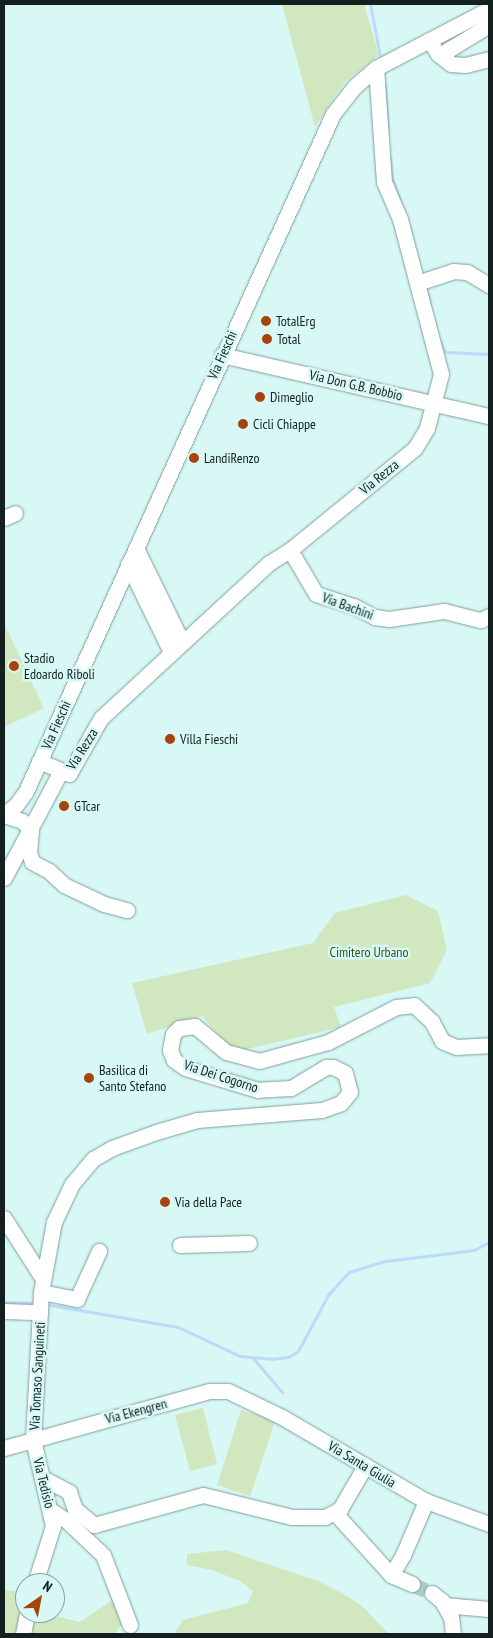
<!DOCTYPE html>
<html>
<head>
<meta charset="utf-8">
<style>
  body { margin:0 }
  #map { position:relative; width:493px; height:1638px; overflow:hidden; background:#d7f8f5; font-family:"PT Sans Narrow",sans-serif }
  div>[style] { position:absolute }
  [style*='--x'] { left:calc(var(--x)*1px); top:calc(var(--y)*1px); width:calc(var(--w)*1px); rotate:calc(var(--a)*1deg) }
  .green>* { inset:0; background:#d0e7bf }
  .stream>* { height:3px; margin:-1.5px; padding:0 1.5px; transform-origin:1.5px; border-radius:1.5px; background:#bddafa }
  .minor-tunnel>* { height:15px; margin-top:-7.5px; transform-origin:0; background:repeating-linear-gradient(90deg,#b0cdca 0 15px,transparent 0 23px) }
  .roads { filter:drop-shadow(0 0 1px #7f9d9b) drop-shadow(0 0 1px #7f9d9b) }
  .minor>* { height:15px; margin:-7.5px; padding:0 7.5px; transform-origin:7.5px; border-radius:7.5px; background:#fff }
  .dots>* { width:14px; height:14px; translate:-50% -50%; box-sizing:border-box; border:2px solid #d7f8f5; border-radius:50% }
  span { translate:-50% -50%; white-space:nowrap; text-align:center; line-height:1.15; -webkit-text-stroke:5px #d7f8f5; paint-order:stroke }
  .poi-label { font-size:14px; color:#14201f }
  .left { translate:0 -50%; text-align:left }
  .street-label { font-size:14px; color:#14201f }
  .park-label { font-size:14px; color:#355416 }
  .frame { position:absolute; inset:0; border:5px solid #14201f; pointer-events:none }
  .north { position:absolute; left:15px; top:1573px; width:50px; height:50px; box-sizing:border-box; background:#d7f8f5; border:1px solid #89a29f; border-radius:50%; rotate:33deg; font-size:14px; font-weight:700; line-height:20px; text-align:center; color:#14201f }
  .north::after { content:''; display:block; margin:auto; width:18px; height:22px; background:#a7440d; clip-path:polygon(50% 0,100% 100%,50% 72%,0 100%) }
</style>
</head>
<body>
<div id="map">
  <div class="green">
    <i style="clip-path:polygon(282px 4px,364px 4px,379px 55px,344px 83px,315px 127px)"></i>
    <i style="clip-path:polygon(4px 623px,44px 708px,4px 727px)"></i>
    <i style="clip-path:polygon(406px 895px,438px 911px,447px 950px,430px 983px,334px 1007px,341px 1027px,243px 1050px,225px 1043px,202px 1016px,147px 1034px,132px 983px,313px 943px,335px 913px)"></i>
    <i style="clip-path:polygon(203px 1408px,217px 1464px,190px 1471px,175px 1415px)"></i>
    <i style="clip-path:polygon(241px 1410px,275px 1421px,250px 1496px,217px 1485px)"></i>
    <i style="clip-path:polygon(226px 1550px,318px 1581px,342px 1593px,362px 1606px,389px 1634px,174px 1634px,183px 1620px,248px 1603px,253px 1591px,240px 1581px,212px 1570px,187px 1565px,187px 1554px)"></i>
    <i style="clip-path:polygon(4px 1590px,25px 1592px,17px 1634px,4px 1634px)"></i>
    <i style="clip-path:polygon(114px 1599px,123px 1624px,114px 1634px,30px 1634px,33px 1621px,47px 1614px,80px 1622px)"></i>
  </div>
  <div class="stream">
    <i style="--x:370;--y:4;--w:53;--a:79.1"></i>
    <i style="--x:385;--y:85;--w:44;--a:86.1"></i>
    <i style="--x:390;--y:158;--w:19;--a:84"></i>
    <i style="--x:392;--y:177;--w:59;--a:71.3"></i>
    <i style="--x:426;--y:289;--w:16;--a:75"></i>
    <i style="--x:440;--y:341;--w:12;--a:66"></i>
    <i style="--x:445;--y:352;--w:44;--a:2.6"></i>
    <i style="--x:4;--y:1302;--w:31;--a:2"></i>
    <i style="--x:44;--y:1304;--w:136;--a:9.7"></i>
    <i style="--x:178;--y:1327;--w:68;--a:25.1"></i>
    <i style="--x:240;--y:1356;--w:32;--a:5"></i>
    <i style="--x:272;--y:1359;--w:16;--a:-7"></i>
    <i style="--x:288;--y:1357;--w:12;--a:-31"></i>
    <i style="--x:298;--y:1351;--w:64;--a:-61.8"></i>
    <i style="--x:328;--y:1295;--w:31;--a:-48"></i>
    <i style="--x:349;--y:1272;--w:39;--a:-17"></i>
    <i style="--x:386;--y:1261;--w:89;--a:-7.1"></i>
    <i style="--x:474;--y:1250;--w:17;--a:-28"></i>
    <i style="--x:253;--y:1358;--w:45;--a:49.5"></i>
  </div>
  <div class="minor-tunnel">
    <i style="--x:412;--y:1584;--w:22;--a:24"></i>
  </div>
  <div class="roads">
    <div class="minor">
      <i style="--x:429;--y:40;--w:17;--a:57"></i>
      <i style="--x:438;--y:54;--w:16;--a:38"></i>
      <i style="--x:451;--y:64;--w:14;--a:4"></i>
      <i style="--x:465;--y:65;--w:25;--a:-14"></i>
      <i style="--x:445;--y:57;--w:8;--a:-67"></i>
      <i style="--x:448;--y:50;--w:48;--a:-31.4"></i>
      <i style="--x:417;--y:283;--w:38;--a:-18"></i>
      <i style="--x:453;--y:271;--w:14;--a:4"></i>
      <i style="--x:467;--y:272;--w:26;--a:31"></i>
      <i style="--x:222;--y:355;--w:274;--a:12.9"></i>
      <i style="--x:4;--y:518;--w:12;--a:-24"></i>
      <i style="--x:136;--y:548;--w:105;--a:63.9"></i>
      <i style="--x:290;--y:550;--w:51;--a:59.4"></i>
      <i style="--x:316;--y:594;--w:40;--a:18"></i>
      <i style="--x:354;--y:606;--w:24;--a:28"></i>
      <i style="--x:375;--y:617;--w:14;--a:8"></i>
      <i style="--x:389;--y:619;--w:56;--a:-8.3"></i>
      <i style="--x:444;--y:611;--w:38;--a:14"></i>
      <i style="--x:481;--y:620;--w:9;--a:-27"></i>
      <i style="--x:128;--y:564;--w:98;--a:64"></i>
      <i style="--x:39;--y:761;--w:33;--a:23"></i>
      <i style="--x:69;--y:774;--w:64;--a:-60.3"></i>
      <i style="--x:101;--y:718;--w:229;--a:-42.7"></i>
      <i style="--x:269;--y:563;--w:25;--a:-32"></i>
      <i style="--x:290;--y:550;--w:161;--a:-39.2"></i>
      <i style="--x:415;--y:448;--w:23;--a:-59"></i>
      <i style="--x:427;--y:428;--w:56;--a:-75.5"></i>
      <i style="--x:441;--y:374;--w:160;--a:-104.8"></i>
      <i style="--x:400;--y:219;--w:40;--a:-113.4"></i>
      <i style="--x:384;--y:182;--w:114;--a:-94"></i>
      <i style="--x:4;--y:814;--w:15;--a:-37"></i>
      <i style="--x:16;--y:805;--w:17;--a:-54"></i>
      <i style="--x:26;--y:791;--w:743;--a:-65.61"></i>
      <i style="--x:333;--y:114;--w:34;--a:-52"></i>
      <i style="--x:354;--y:87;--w:29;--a:-41"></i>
      <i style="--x:376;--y:68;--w:127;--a:-27.6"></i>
      <i style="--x:4;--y:815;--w:19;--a:18"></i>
      <i style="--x:22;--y:821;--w:13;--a:45"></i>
      <i style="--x:31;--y:830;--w:22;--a:95"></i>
      <i style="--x:29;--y:852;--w:10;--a:73"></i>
      <i style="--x:32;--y:862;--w:19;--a:28"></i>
      <i style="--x:49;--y:871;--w:21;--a:43"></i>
      <i style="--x:64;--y:885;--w:44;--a:25.4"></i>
      <i style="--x:104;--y:904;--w:24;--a:15"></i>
      <i style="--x:4;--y:878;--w:121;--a:-62"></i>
      <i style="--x:4;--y:1218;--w:72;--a:57.4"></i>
      <i style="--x:180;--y:1245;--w:69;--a:-1.7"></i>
      <i style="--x:41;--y:1292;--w:37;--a:11"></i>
      <i style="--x:77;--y:1299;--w:53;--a:-65.4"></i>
      <i style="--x:4;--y:1311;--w:36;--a:2"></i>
      <i style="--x:4;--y:1448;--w:213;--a:-15.5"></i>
      <i style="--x:209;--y:1391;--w:19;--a:0"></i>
      <i style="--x:228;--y:1391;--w:60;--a:25.7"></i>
      <i style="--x:282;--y:1417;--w:167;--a:30.3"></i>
      <i style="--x:426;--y:1501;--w:67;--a:20.1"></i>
      <i style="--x:43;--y:1478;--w:30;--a:28"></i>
      <i style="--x:69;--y:1492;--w:18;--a:71"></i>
      <i style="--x:75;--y:1509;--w:25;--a:40"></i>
      <i style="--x:94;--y:1525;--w:113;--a:-15.4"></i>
      <i style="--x:203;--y:1495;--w:92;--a:13.9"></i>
      <i style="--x:292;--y:1517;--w:33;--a:0"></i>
      <i style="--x:325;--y:1517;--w:17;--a:-28"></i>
      <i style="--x:340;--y:1509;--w:50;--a:-59.8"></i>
      <i style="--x:52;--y:1511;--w:17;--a:33"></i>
      <i style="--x:66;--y:1520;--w:51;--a:43.4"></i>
      <i style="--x:103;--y:1555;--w:75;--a:68.9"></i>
      <i style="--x:335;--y:1513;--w:84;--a:47.9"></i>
      <i style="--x:391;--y:1575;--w:23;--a:23"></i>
      <i style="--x:391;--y:1575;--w:23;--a:-59"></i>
      <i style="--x:403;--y:1555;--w:59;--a:-66.9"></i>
      <i style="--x:35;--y:1583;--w:60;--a:-72.5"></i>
      <i style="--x:53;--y:1526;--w:88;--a:-103.1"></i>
      <i style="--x:33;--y:1440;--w:148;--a:-86.9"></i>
      <i style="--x:41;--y:1292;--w:71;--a:-79.5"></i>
      <i style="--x:54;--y:1222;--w:42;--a:-64.7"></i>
      <i style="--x:72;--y:1184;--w:33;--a:-50"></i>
      <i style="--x:93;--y:1159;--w:22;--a:-30"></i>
      <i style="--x:112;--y:1148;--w:47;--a:-20"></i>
      <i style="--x:156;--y:1132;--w:43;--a:-16.3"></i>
      <i style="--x:197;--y:1120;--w:125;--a:-4.6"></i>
      <i style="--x:322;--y:1110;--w:20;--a:-20"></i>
      <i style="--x:341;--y:1103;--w:14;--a:-51"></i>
      <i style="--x:350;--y:1092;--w:20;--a:-105"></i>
      <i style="--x:345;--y:1073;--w:13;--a:-153"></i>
      <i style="--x:333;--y:1067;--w:7;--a:180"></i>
      <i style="--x:326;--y:1067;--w:41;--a:149"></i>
      <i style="--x:291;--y:1088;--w:33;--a:177"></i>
      <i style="--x:258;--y:1090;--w:76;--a:-163.2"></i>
      <i style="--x:185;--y:1068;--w:14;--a:-144"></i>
      <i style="--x:174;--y:1060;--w:11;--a:-112"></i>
      <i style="--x:170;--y:1050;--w:16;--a:-79"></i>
      <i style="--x:173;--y:1034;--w:8;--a:-45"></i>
      <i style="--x:179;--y:1028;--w:16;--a:-7"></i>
      <i style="--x:195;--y:1026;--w:40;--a:40"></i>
      <i style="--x:226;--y:1052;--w:34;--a:15"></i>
      <i style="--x:259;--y:1061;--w:72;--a:-15.4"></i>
      <i style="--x:328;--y:1042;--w:76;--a:-27.2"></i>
      <i style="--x:396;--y:1007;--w:18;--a:-6"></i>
      <i style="--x:414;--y:1005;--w:25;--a:43"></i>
      <i style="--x:432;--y:1022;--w:21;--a:62"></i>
      <i style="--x:442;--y:1041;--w:15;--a:23"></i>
      <i style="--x:456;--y:1047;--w:33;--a:-3"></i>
      <i style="--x:432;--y:1593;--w:13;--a:39"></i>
      <i style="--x:442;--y:1601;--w:18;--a:61"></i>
      <i style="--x:451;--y:1617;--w:17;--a:83"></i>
      <i style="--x:444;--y:1605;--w:45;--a:5.1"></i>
      <i style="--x:23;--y:1634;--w:21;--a:-79"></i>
    </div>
  </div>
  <div class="dots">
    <i style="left:266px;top:321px;background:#a7440d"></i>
    <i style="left:267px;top:339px;background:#a7440d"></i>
    <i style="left:260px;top:397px;background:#a7440d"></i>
    <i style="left:243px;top:424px;background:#a7440d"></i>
    <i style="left:194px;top:458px;background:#a7440d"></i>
    <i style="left:14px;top:666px;background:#a7440d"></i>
    <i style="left:170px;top:739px;background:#a7440d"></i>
    <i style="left:64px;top:806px;background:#a7440d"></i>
    <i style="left:89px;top:1078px;background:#a7440d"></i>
    <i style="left:165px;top:1202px;background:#a7440d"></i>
  </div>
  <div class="poi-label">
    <span class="left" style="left:276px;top:321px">TotalErg</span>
    <span class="left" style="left:277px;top:339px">Total</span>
    <span class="left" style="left:270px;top:397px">Dimeglio</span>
    <span class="left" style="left:253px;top:424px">Cicli Chiappe</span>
    <span class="left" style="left:204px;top:458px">LandiRenzo</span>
    <span class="left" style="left:24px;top:666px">Stadio<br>Edoardo Riboli</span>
    <span class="left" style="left:180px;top:739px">Villa Fieschi</span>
    <span class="left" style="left:74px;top:806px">GTcar</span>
    <span class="left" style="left:99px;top:1078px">Basilica di<br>Santo Stefano</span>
    <span class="left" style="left:175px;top:1202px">Via della Pace</span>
  </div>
  <div class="street-label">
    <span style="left:222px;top:355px;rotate:-66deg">Via Fieschi</span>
    <span style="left:356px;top:385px;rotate:13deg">Via Don G.B. Bobbio</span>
    <span style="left:379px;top:477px;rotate:-39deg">Via Rezza</span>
    <span style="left:348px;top:606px;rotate:20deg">Via Bachini</span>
    <span style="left:56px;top:725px;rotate:-66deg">Via Fieschi</span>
    <span style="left:82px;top:749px;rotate:-58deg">Via Rezza</span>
    <span style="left:221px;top:1076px;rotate:18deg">Via Dei Cogorno</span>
    <span style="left:37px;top:1376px;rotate:-87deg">Via Tomaso Sanguineti</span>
    <span style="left:136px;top:1411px;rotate:-15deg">Via Ekengren</span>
    <span style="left:362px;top:1464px;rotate:31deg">Via Santa Giulia</span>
    <span style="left:44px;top:1483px;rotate:76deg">Via Tedisio</span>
  </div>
  <div class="park-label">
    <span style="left:369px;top:952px">Cimitero Urbano</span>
  </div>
  <div class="frame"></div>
  <div class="north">N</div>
</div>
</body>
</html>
